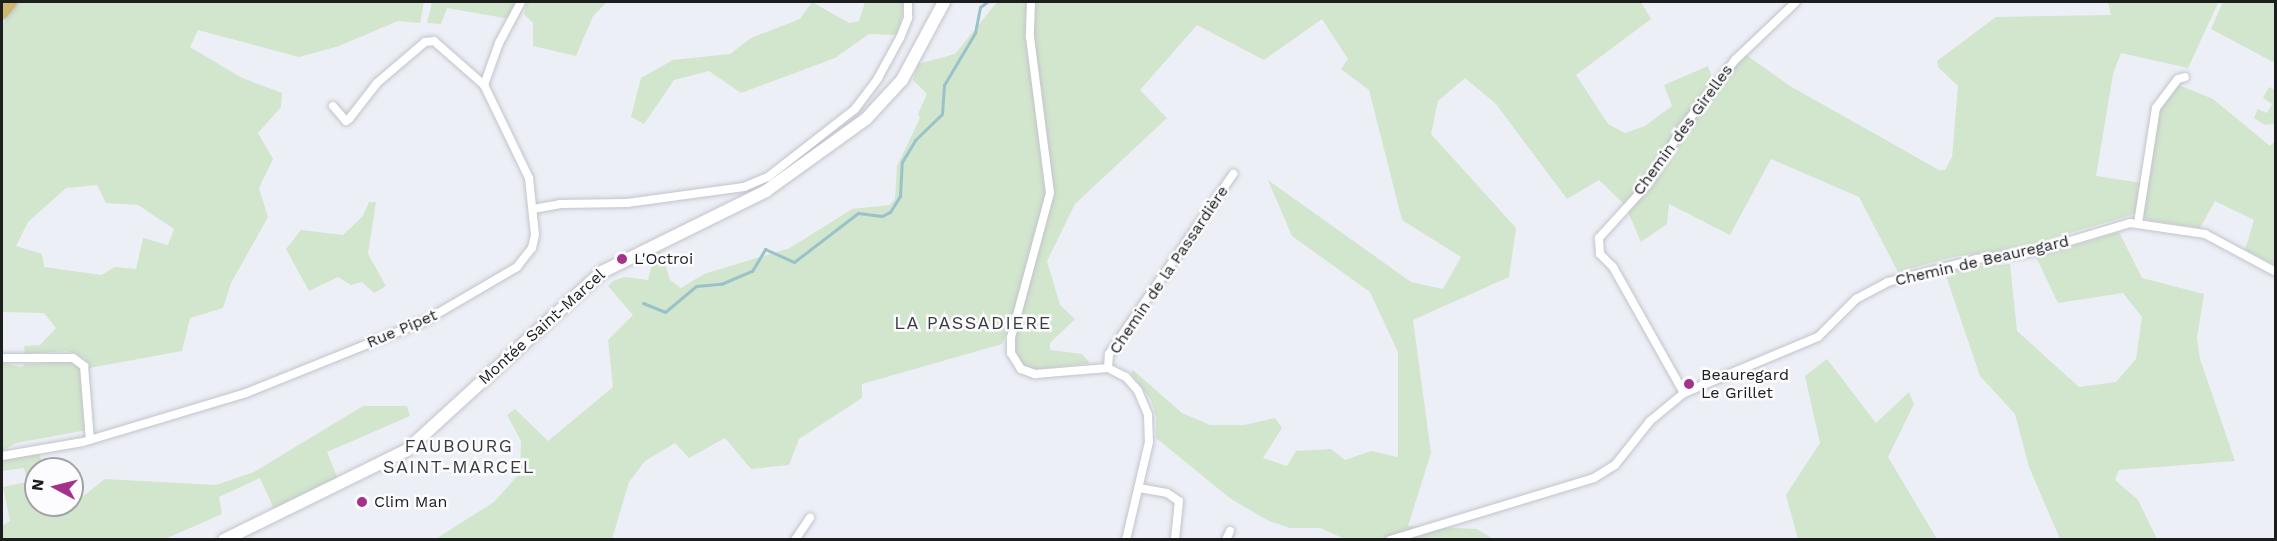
<!DOCTYPE html>
<html>
<head>
<meta charset="utf-8">
<style>
  body { margin:0 }
  #map { position:relative; width:2277px; height:541px; overflow:hidden; background:#edeff6; font-family:"Work Sans",sans-serif }
  div>[style] { position:absolute }
  [style*='--x'] { left:calc(var(--x)*1px); top:calc(var(--y)*1px); width:calc(var(--w)*1px); rotate:calc(var(--a)*1deg) }
  .green>* { inset:0; background:#d2e5cd }
  .stream>* { height:3px; margin:-1.5px; padding:0 1.5px; transform-origin:1.5px; border-radius:1.5px; background:#99c2ca }
  .roads { filter:drop-shadow(0 0 2px #c2c4cb) drop-shadow(0 0 2px #c2c4cb) }
  .street>* { height:8px; margin:-4px; padding:0 4px; transform-origin:4px; border-radius:4px; background:#fff }
  .secondary>* { height:12px; margin:-6px; padding:0 6px; transform-origin:6px; border-radius:6px; background:#fff }
  .primary>* { height:14px; margin:-7px; padding:0 7px; transform-origin:7px; border-radius:7px; background:#ceb870 }
  .dots>* { width:16px; height:16px; translate:-50% -50%; box-sizing:border-box; border:3px solid #fcfcfe; border-radius:50% }
  span { translate:-50% -50%; white-space:nowrap; text-align:center; line-height:1.15; -webkit-text-stroke:5px #fcfcfe; paint-order:stroke }
  .street-label { font-size:16px; color:#1c1d1f }
  .poi-label { font-size:16px; color:#1c1d1f }
  .left { translate:0 -50%; text-align:left }
  .neighbourhood-label { font-size:18px; color:#3a3b41; letter-spacing:1.5px }
  .frame { position:absolute; inset:0; border:3px solid #1c1d1f; pointer-events:none }
  .north { position:absolute; left:24px; top:457px; width:60px; height:60px; box-sizing:border-box; background:#fcfcfe; border:2px solid #a2a3a5; border-radius:50%; rotate:277deg; font-size:16px; font-weight:700; line-height:24px; text-align:center; color:#1c1d1f }
  .north::after { content:''; display:block; margin:auto; width:21px; height:27px; background:#a4318b; clip-path:polygon(50% 0,100% 100%,50% 72%,0 100%) }
</style>
</head>
<body>
<div id="map">
  <div class="green">
    <i style="clip-path:polygon(evenodd,18px 2px,424px 2px,420px 23px,398px 21px,339px 46px,299px 57px,198px 30px,190px 47px,242px 78px,282px 93px,281px 107px,258px 133px,273px 159px,259px 188px,268px 217px,231px 283px,223px 308px,190px 318px,182px 351px,89px 368px,84px 358px,67px 351px,25px 354px,24px 346px,40px 345px,56px 328px,44px 313px,2px 312px,2px 25px,18px 2px,97px 185px,106px 203px,138px 205px,174px 229px,168px 245px,143px 238px,136px 269px,115px 267px,101px 275px,44px 267px,42px 254px,16px 246px,28px 222px,66px 188px,97px 185px)"></i>
    <i style="clip-path:polygon(432px 2px,519px 2px,510px 19px,447px 8px,441px 24px,427px 23px)"></i>
    <i style="clip-path:polygon(527px 2px,623px 2px,624px 3px,606px 3px,593px 16px,576px 56px,533px 46px,533px 23px,524px 14px)"></i>
    <i style="clip-path:polygon(812px 2px,849px 23px,859px 21px,865px 2px,904px 2px,899px 35px,869px 34px,835px 58px,741px 93px,709px 71px,674px 80px,644px 124px,631px 117px,641px 78px,673px 60px,730px 54px,751px 38px,800px 19px)"></i>
    <i style="clip-path:polygon(997px 2px,1641px 2px,1651px 19px,1576px 75px,1608px 124px,1625px 133px,1645px 126px,1672px 106px,1664px 85px,1708px 66px,1716px 89px,1745px 54px,1790px 86px,1939px 170px,1945px 170px,1952px 157px,1958px 86px,1938px 67px,1937px 61px,1996px 17px,2111px 15px,2108px 2px,2218px 3px,2188px 68px,2121px 53px,2113px 74px,2096px 176px,2142px 183px,2135px 214px,2023px 247px,1953px 257px,1898px 272px,1859px 197px,1771px 159px,1730px 235px,1669px 204px,1667px 224px,1641px 242px,1625px 205px,1599px 180px,1567px 199px,1496px 104px,1465px 78px,1438px 101px,1431px 134px,1516px 228px,1509px 277px,1413px 320px,1431px 453px,1408px 526px,1477px 529px,1493px 539px,1345px 539px,1320px 528px,1290px 528px,1269px 521px,1231px 499px,1156px 438px,1156px 417px,1151px 400px,1131px 373px,1133px 370px,1182px 413px,1210px 425px,1244px 425px,1275px 418px,1282px 428px,1263px 458px,1287px 466px,1296px 451px,1331px 449px,1345px 460px,1371px 451px,1398px 457px,1398px 352px,1370px 292px,1292px 236px,1268px 180px,1411px 282px,1443px 289px,1461px 257px,1402px 220px,1369px 90px,1341px 69px,1348px 59px,1322px 19px,1264px 60px,1197px 25px,1140px 90px,1167px 118px,1075px 204px,1047px 261px,1060px 305px,1075px 319px,1050px 343px,1050px 350px,1082px 354px,1090px 363px,1033px 370px,1023px 367px,1016px 356px,1012px 321px,1002px 344px,862px 384px,862px 398px,799px 439px,789px 465px,751px 469px,725px 438px,689px 458px,675px 443px,645px 461px,629px 482px,612px 539px,434px 540px,494px 502px,520px 473px,521px 441px,507px 415px,515px 409px,548px 441px,613px 387px,608px 340px,633px 315px,608px 286px,613px 281px,624px 277px,648px 280px,655px 253px,661px 251px,670px 280px,681px 288px,704px 274px,790px 248px,852px 209px,890px 205px,895px 199px,897px 166px,920px 118px,918px 114px,927px 94px,913px 80px,918px 64px,955px 54px)"></i>
    <i style="clip-path:polygon(2223px 2px,2275px 2px,2275px 63px,2211px 29px)"></i>
    <i style="clip-path:polygon(2176px 84px,2213px 99px,2270px 146px,2275px 141px,2275px 265px,2245px 250px,2254px 220px,2215px 201px,2200px 228px,2148px 220px,2143px 216px,2160px 105px)"></i>
    <i style="clip-path:polygon(2269px 87px,2275px 90px,2275px 124px,2265px 125px,2254px 118px,2258px 109px,2267px 113px,2272px 104px,2263px 98px)"></i>
    <i style="clip-path:polygon(369px 202px,376px 202px,368px 254px,386px 286px,374px 293px,362px 282px,351px 285px,338px 277px,309px 291px,286px 249px,301px 230px,343px 235px,363px 216px)"></i>
    <i style="clip-path:polygon(2119px 232px,2142px 278px,2204px 294px,2197px 338px,2200px 359px,2235px 461px,2119px 470px,2115px 480px,2138px 500px,2157px 539px,2060px 539px,2029px 467px,2015px 414px,1980px 376px,1945px 273px,1967px 267px,2010px 264px,2017px 331px,2079px 387px,2116px 382px,2136px 359px,2142px 317px,2123px 293px,2058px 303px,2036px 257px)"></i>
    <i style="clip-path:polygon(1827px 359px,1876px 423px,1909px 392px,1914px 404px,1888px 457px,1937px 539px,1798px 539px,1786px 495px,1820px 443px,1805px 376px)"></i>
    <i style="clip-path:polygon(74px 361px,82px 368px,87px 430px,16px 443px,2px 451px,2px 363px,22px 367px,25px 364px)"></i>
    <i style="clip-path:polygon(363px 406px,407px 406px,410px 416px,327px 452px,338px 479px,274px 509px,260px 478px,219px 497px,222px 514px,165px 539px,2px 539px,2px 526px,10px 521px,3px 487px,27px 482px,24px 468px,2px 471px,2px 459px,39px 453px,44px 469px,36px 469px,36px 505px,58px 505px,61px 513px,105px 479px,216px 485px,254px 472px)"></i>
  </div>
  <div class="stream">
    <i style="--x:643;--y:303;--w:24;--a:22"></i>
    <i style="--x:665;--y:312;--w:40;--a:-40"></i>
    <i style="--x:696;--y:286;--w:25;--a:-5"></i>
    <i style="--x:721;--y:284;--w:34;--a:-23"></i>
    <i style="--x:752;--y:271;--w:26;--a:-59"></i>
    <i style="--x:765;--y:249;--w:32;--a:24"></i>
    <i style="--x:794;--y:262;--w:81;--a:-37.4"></i>
    <i style="--x:858;--y:213;--w:24;--a:7"></i>
    <i style="--x:882;--y:216;--w:9;--a:-27"></i>
    <i style="--x:890;--y:212;--w:19;--a:-58"></i>
    <i style="--x:900;--y:196;--w:34;--a:-87"></i>
    <i style="--x:902;--y:162;--w:26;--a:-59"></i>
    <i style="--x:915;--y:140;--w:37;--a:-44"></i>
    <i style="--x:942;--y:114;--w:29;--a:-86"></i>
    <i style="--x:944;--y:85;--w:61;--a:-59.2"></i>
    <i style="--x:975;--y:33;--w:26;--a:-79"></i>
    <i style="--x:980;--y:7;--w:9;--a:-36"></i>
  </div>
  <div class="roads">
    <div class="street">
      <i style="--x:1031;--y:2;--w:35;--a:92"></i>
      <i style="--x:1030;--y:37;--w:157;--a:82.7"></i>
      <i style="--x:1050;--y:193;--w:150;--a:105.1"></i>
      <i style="--x:1011;--y:338;--w:15;--a:90"></i>
      <i style="--x:1011;--y:353;--w:19;--a:58"></i>
      <i style="--x:1021;--y:369;--w:15;--a:20"></i>
      <i style="--x:1035;--y:374;--w:73;--a:-4.7"></i>
      <i style="--x:1108;--y:368;--w:20;--a:27"></i>
      <i style="--x:1126;--y:377;--w:18;--a:49"></i>
      <i style="--x:1138;--y:391;--w:26;--a:67"></i>
      <i style="--x:1148;--y:415;--w:27;--a:88"></i>
      <i style="--x:1149;--y:442;--w:101;--a:103.2"></i>
      <i style="--x:333;--y:106;--w:20;--a:49"></i>
      <i style="--x:346;--y:121;--w:4;--a:-34"></i>
      <i style="--x:349;--y:119;--w:46;--a:-52.1"></i>
      <i style="--x:377;--y:83;--w:63;--a:-40.5"></i>
      <i style="--x:425;--y:42;--w:9;--a:-6"></i>
      <i style="--x:434;--y:41;--w:67;--a:41.3"></i>
      <i style="--x:533;--y:209;--w:27;--a:-10"></i>
      <i style="--x:560;--y:204;--w:67;--a:-0.9"></i>
      <i style="--x:627;--y:203;--w:118;--a:-7.8"></i>
      <i style="--x:744;--y:187;--w:26;--a:-23"></i>
      <i style="--x:768;--y:177;--w:110;--a:-38"></i>
      <i style="--x:855;--y:109;--w:39;--a:-53"></i>
      <i style="--x:878;--y:78;--w:46;--a:-61.2"></i>
      <i style="--x:900;--y:38;--w:22;--a:-68"></i>
      <i style="--x:908;--y:18;--w:16;--a:-90"></i>
      <i style="--x:2138;--y:223;--w:116;--a:-81.1"></i>
      <i style="--x:2156;--y:108;--w:36;--a:-53"></i>
      <i style="--x:2178;--y:79;--w:7;--a:-16"></i>
      <i style="--x:2;--y:358;--w:71;--a:0"></i>
      <i style="--x:73;--y:358;--w:14;--a:36"></i>
      <i style="--x:84;--y:366;--w:74;--a:85.4"></i>
      <i style="--x:1108;--y:368;--w:14;--a:-86"></i>
      <i style="--x:1109;--y:354;--w:219;--a:-55.4"></i>
      <i style="--x:1684;--y:393;--w:145;--a:-119.4"></i>
      <i style="--x:1613;--y:267;--w:18;--a:-135"></i>
      <i style="--x:1600;--y:254;--w:16;--a:-94"></i>
      <i style="--x:1599;--y:238;--w:73;--a:-47.8"></i>
      <i style="--x:1648;--y:184;--w:67;--a:-58.4"></i>
      <i style="--x:1683;--y:127;--w:85;--a:-52.2"></i>
      <i style="--x:1735;--y:60;--w:84;--a:-43.6"></i>
      <i style="--x:2;--y:456;--w:82;--a:-9.8"></i>
      <i style="--x:83;--y:442;--w:170;--a:-16.7"></i>
      <i style="--x:246;--y:393;--w:191;--a:-21.9"></i>
      <i style="--x:423;--y:322;--w:109;--a:-30.3"></i>
      <i style="--x:517;--y:267;--w:24;--a:-52"></i>
      <i style="--x:532;--y:248;--w:13;--a:-77"></i>
      <i style="--x:535;--y:235;--w:57;--a:-96"></i>
      <i style="--x:529;--y:178;--w:103;--a:-115.8"></i>
      <i style="--x:484;--y:85;--w:45;--a:-70.3"></i>
      <i style="--x:499;--y:43;--w:47;--a:-61.8"></i>
      <i style="--x:1139;--y:488;--w:28;--a:10"></i>
      <i style="--x:1167;--y:493;--w:14;--a:34"></i>
      <i style="--x:1179;--y:501;--w:39;--a:96"></i>
      <i style="--x:795;--y:540;--w:27;--a:-56"></i>
      <i style="--x:1226;--y:540;--w:10;--a:-66"></i>
      <i style="--x:1390;--y:540;--w:213;--a:-16.9"></i>
      <i style="--x:1594;--y:478;--w:25;--a:-32"></i>
      <i style="--x:1615;--y:465;--w:56;--a:-51.5"></i>
      <i style="--x:1650;--y:421;--w:44;--a:-39.5"></i>
      <i style="--x:1684;--y:393;--w:145;--a:-22.7"></i>
      <i style="--x:1818;--y:337;--w:54;--a:-45"></i>
      <i style="--x:1856;--y:299;--w:36;--a:-28"></i>
      <i style="--x:1888;--y:282;--w:92;--a:-14.5"></i>
      <i style="--x:1977;--y:259;--w:56;--a:-7.1"></i>
      <i style="--x:2033;--y:252;--w:101;--a:-16.6"></i>
      <i style="--x:2130;--y:223;--w:76;--a:8.3"></i>
      <i style="--x:2205;--y:234;--w:81;--a:28.2"></i>
    </div>
    <div class="secondary">
      <i style="--x:224;--y:540;--w:204;--a:-26.2"></i>
      <i style="--x:407;--y:450;--w:264;--a:-42.4"></i>
      <i style="--x:602;--y:272;--w:183;--a:-26.3"></i>
      <i style="--x:766;--y:191;--w:123;--a:-35.8"></i>
      <i style="--x:866;--y:119;--w:53;--a:-47.3"></i>
      <i style="--x:902;--y:80;--w:89;--a:-61.7"></i>
    </div>
    <div class="primary">
      <i style="--x:2;--y:12;--w:13;--a:-51"></i>
    </div>
  </div>
  <div class="dots">
    <i style="left:622px;top:259px;background:#a4318b"></i>
    <i style="left:1689px;top:384px;background:#a4318b"></i>
    <i style="left:362px;top:502px;background:#a4318b"></i>
  </div>
  <div class="street-label">
    <span style="left:1683px;top:130px;rotate:-54deg">Chemin des Girelles</span>
    <span style="left:1982px;top:261px;rotate:-13deg">Chemin de Beauregard</span>
    <span style="left:1169px;top:270px;rotate:-56deg">Chemin de la Passardière</span>
    <span style="left:542px;top:327px;rotate:-42deg">Montée Saint-Marcel</span>
    <span style="left:402px;top:329px;rotate:-23deg">Rue Pipet</span>
  </div>
  <div class="poi-label">
    <span class="left" style="left:634px;top:259px">L'Octroi</span>
    <span class="left" style="left:1701px;top:384px">Beauregard<br>Le Grillet</span>
    <span class="left" style="left:374px;top:502px">Clim Man</span>
  </div>
  <div class="neighbourhood-label">
    <span style="left:973px;top:323px">LA PASSADIERE</span>
    <span style="left:459px;top:457px">FAUBOURG<br>SAINT-MARCEL</span>
  </div>
  <div class="frame"></div>
  <div class="north">N</div>
</div>
</body>
</html>
